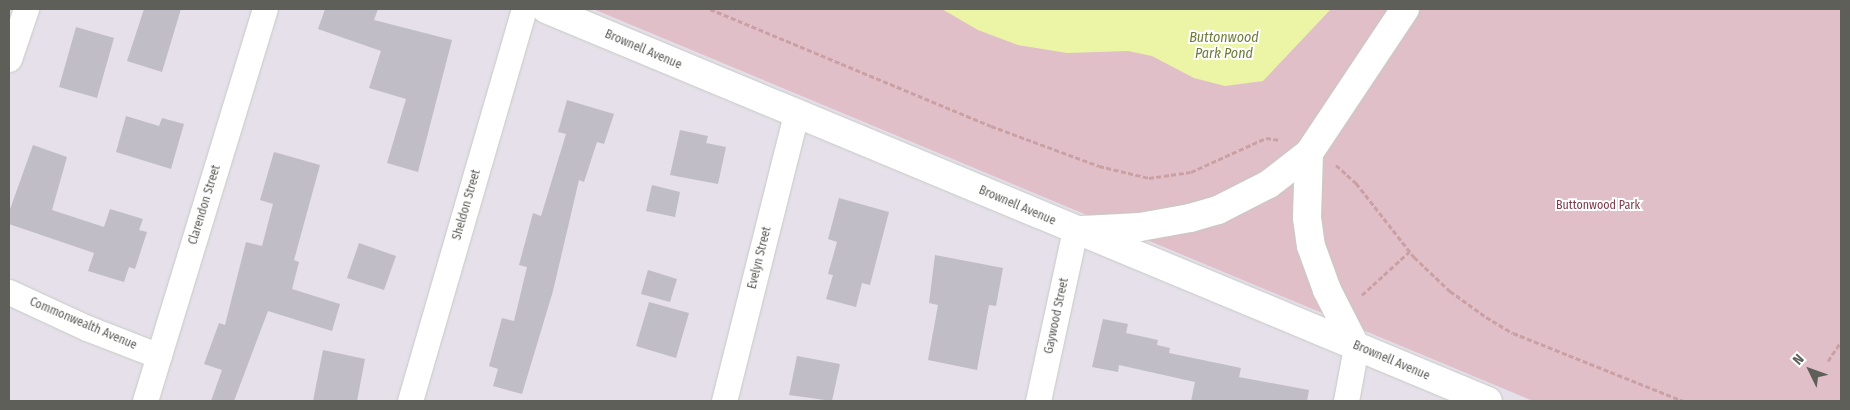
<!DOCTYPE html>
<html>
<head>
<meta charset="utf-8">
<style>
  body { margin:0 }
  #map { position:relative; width:1850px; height:410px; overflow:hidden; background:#e5e0ea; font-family:"Fira Sans Condensed",sans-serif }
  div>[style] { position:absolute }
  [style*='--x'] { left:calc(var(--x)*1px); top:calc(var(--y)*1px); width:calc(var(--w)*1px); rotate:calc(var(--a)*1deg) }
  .green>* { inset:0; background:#e0bfc9 }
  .water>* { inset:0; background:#ecf5a5 }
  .building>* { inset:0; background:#c0bdc6 }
  .path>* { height:3px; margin-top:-1.5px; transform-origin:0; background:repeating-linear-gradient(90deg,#cba0a3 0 5px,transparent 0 7.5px) }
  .roads { filter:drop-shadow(0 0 1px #c8cac4) drop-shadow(0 0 1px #c8cac4) }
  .street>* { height:25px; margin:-12.5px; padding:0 12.5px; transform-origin:12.5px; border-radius:12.5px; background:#fff }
  .secondary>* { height:28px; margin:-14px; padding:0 14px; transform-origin:14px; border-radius:14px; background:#fff }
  span { translate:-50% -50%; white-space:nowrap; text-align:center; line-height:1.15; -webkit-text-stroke:4px #fff; paint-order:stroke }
  .street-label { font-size:12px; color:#5e5f59 }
  .park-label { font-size:12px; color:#7b3c4d }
  .water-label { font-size:14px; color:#6e7b37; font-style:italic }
  .frame { position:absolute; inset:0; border:10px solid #5e5f59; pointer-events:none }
  .north { position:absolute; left:1785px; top:345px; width:50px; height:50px; -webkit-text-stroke:4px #fff; paint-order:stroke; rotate:312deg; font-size:14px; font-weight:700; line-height:20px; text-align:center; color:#5e5f59 }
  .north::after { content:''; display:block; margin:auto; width:18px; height:22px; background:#5e5f59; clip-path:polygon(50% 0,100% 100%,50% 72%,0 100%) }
</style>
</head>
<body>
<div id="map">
  <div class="green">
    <i style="clip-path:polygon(593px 9px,1841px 9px,1841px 401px,1533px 401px)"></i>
  </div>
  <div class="water">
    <i style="clip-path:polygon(942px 9px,1331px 9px,1263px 81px,1225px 86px,1194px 78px,1152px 56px,1128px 51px,1067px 53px,1018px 45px,978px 30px)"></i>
  </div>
  <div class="building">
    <i style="clip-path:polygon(144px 9px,181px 9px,162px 72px,127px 61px)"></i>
    <i style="clip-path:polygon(325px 9px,378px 9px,374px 20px,452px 40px,418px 172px,387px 163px,406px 99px,369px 88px,381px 51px,318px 29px)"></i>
    <i style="clip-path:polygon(76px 27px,114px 38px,97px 98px,59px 87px)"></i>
    <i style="clip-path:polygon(567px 100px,614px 114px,604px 144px,597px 142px,584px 182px,579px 180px,553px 291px,522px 394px,493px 386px,498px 369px,489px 366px,502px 318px,514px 321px,527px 267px,519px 265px,533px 213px,541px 216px,566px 134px,558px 132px)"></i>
    <i style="clip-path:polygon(126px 116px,159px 126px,162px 118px,184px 124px,171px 169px,116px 152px)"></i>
    <i style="clip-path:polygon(680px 130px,708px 136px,706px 143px,726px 147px,718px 184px,670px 175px)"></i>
    <i style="clip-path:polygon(33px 145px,67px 157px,52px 210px,104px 227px,110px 209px,143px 219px,139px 230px,147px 232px,135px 269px,129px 267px,124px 282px,88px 271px,94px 253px,9px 224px,9px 212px)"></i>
    <i style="clip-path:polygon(274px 152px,320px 165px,294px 260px,299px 262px,292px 289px,340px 304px,332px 331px,268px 311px,234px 401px,211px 401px,222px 370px,204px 364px,219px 323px,225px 325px,246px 242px,262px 246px,273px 204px,260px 200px)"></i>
    <i style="clip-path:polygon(652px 185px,680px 192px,675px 217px,646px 211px)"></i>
    <i style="clip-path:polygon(839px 198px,889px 212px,870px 285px,862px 283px,856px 307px,826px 299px,833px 275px,828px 274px,837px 242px,828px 239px)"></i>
    <i style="clip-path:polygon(359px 243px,396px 256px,384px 290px,347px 278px)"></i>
    <i style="clip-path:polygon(935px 255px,1003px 268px,996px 306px,989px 305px,977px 370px,928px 360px,938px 305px,929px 303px)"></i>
    <i style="clip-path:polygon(648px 270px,677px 279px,670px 302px,641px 294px)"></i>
    <i style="clip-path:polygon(649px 302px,689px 313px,676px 358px,636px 346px)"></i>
    <i style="clip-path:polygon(1103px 319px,1128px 324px,1126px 333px,1158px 340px,1157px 345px,1170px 348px,1169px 353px,1241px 368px,1239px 377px,1309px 390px,1307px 401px,1191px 401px,1195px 382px,1119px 365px,1118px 372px,1092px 367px)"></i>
    <i style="clip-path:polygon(323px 350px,365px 359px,357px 401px,313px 401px)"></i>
    <i style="clip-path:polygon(797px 356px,840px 364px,832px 401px,789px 395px)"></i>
  </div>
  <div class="path">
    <i style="--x:710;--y:9;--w:304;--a:22.6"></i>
    <i style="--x:991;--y:126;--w:115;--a:20.3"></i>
    <i style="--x:1099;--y:166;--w:51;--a:13.5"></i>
    <i style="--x:1149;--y:178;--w:42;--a:-8.1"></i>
    <i style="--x:1191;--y:172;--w:82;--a:-24.4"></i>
    <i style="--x:1266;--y:138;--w:14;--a:8"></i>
    <i style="--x:1336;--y:165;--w:27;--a:42"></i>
    <i style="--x:1356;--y:183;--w:94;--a:51.9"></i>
    <i style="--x:1414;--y:257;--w:50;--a:43.4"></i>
    <i style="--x:1450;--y:291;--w:44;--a:35.8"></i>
    <i style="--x:1486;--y:317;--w:31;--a:31"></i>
    <i style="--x:1513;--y:333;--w:183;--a:21.8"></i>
    <i style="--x:1362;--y:295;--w:64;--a:-42.5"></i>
    <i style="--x:1828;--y:361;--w:23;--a:-56"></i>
  </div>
  <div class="roads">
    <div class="street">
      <i style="--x:9;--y:59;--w:53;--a:-71.2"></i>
      <i style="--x:9;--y:292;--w:86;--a:24.8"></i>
      <i style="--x:87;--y:328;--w:77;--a:21.3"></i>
      <i style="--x:145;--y:401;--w:410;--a:-73"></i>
      <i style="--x:410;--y:401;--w:408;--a:-73.8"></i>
      <i style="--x:724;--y:401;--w:296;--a:-75.9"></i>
      <i style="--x:1038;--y:401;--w:175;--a:-77.8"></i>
      <i style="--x:1346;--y:401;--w:55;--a:-79.5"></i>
    </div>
    <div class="secondary">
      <i style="--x:546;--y:9;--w:1020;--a:22.59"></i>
      <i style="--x:1309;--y:153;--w:65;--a:91.8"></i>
      <i style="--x:1307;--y:218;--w:28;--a:82"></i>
      <i style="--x:1311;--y:246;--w:47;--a:70"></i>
      <i style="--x:1327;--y:290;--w:64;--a:63"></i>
      <i style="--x:1082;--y:230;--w:58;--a:-3"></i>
      <i style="--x:1140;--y:227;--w:51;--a:-10.2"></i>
      <i style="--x:1190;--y:218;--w:29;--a:-16"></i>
      <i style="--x:1218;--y:210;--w:57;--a:-27"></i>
      <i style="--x:1269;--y:184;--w:51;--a:-37.8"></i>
      <i style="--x:1309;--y:153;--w:173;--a:-56.3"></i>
    </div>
  </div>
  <div class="street-label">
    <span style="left:643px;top:50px;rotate:23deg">Brownell Avenue</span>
    <span style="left:205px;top:205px;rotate:-73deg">Clarendon Street</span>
    <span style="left:467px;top:205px;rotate:-74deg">Sheldon Street</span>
    <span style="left:1017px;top:206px;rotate:23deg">Brownell Avenue</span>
    <span style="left:760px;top:258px;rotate:-76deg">Evelyn Street</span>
    <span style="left:1057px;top:316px;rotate:-78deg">Gaywood Street</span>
    <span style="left:83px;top:324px;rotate:23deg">Commonwealth Avenue</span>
    <span style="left:1391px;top:361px;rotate:23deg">Brownell Avenue</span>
  </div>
  <div class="park-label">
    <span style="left:1598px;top:206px">Buttonwood Park</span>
  </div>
  <div class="water-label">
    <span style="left:1224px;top:46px">Buttonwood<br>Park Pond</span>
  </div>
  <div class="frame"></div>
  <div class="north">N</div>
</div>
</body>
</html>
